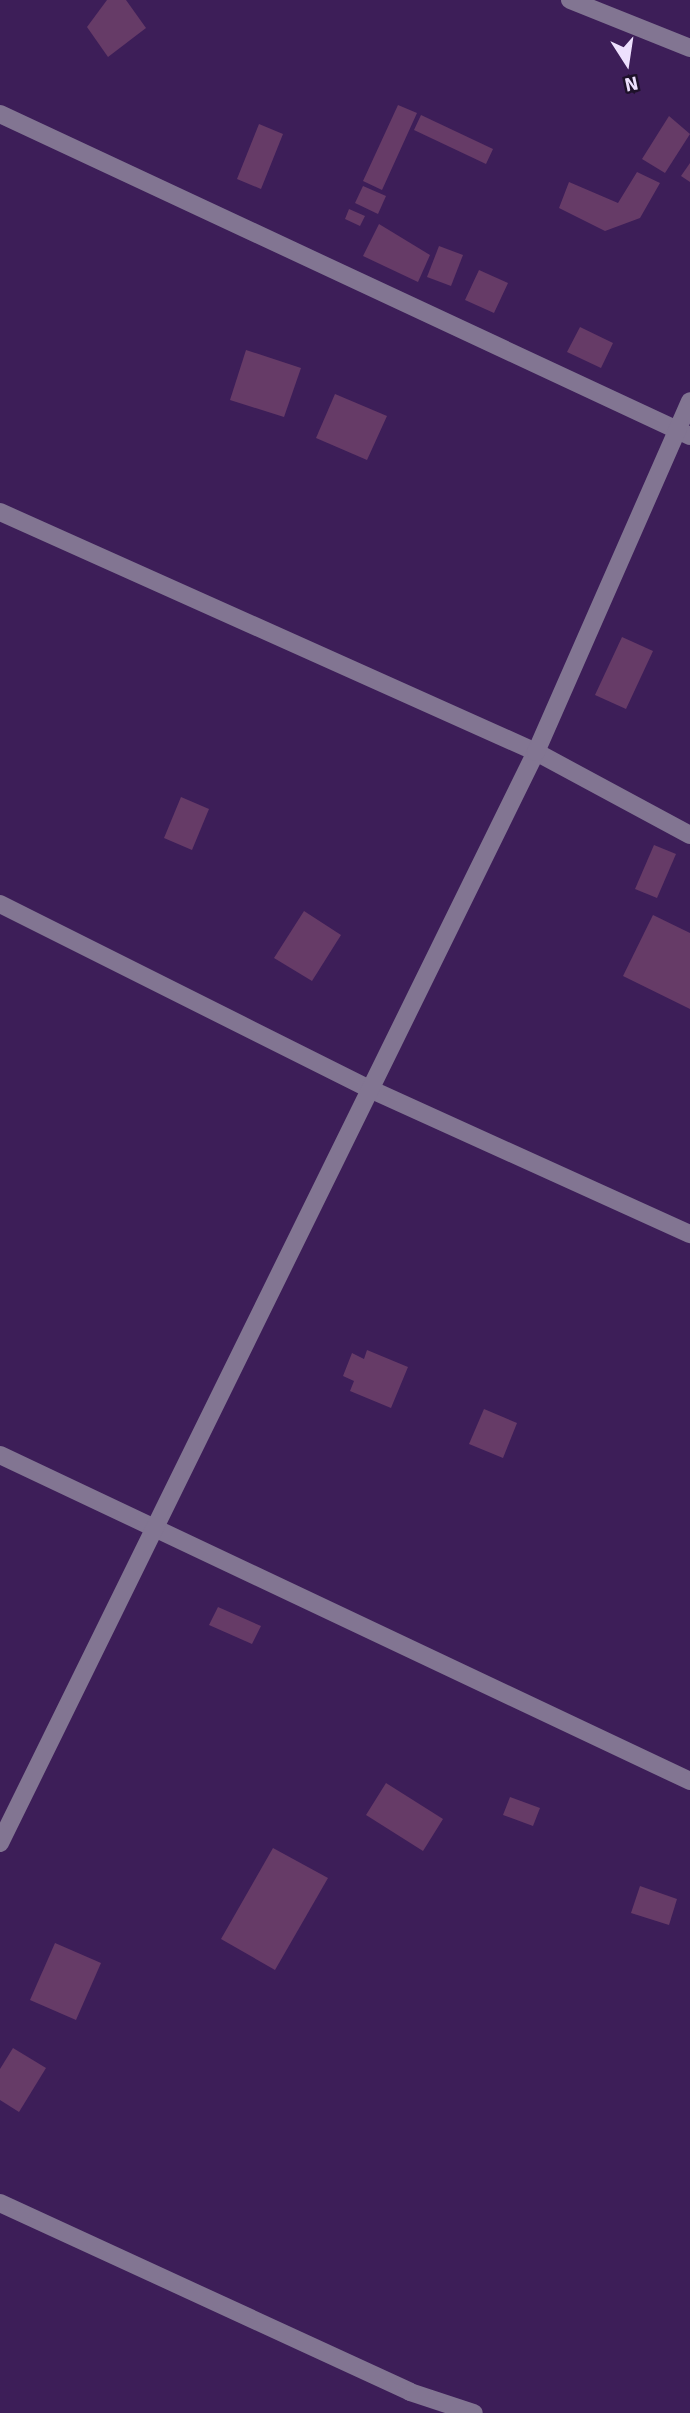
<!DOCTYPE html>
<html>
<head>
<meta charset="utf-8">
<style>
  body { margin:0 }
  #map { position:relative; width:690px; height:2413px; overflow:hidden; background:#3d1e58; font-family:Signika,sans-serif }
  div>[style] { position:absolute }
  [style*='--x'] { left:calc(var(--x)*1px); top:calc(var(--y)*1px); width:calc(var(--w)*1px); rotate:calc(var(--a)*1deg) }
  .building>* { inset:0; background:#663b67 }
  .minor>* { height:18px; margin:-9px; padding:0 9px; transform-origin:9px; border-radius:9px; background:#827592 }
  span { translate:-50% -50%; white-space:nowrap; text-align:center; line-height:1.15; -webkit-text-stroke:6px #1e112a; paint-order:stroke }
  .north { position:absolute; left:592px; top:28px; width:70px; height:70px; -webkit-text-stroke:5px #1e112a; paint-order:stroke; rotate:168deg; font-size:19px; font-weight:700; line-height:28px; text-align:center; color:#ede0fd }
  .north::after { content:''; display:block; margin:auto; width:24px; height:32px; background:#ede0fd; clip-path:polygon(50% 0,100% 100%,50% 72%,0 100%) }
</style>
</head>
<body>
<div id="map">
  <div class="building">
    <i style="clip-path:polygon(107px 0,126px 0,146px 28px,108px 57px,87px 27px)"></i>
    <i style="clip-path:polygon(398px 105px,417px 113px,382px 190px,363px 181px)"></i>
    <i style="clip-path:polygon(421px 115px,493px 149px,486px 164px,414px 130px)"></i>
    <i style="clip-path:polygon(669px 116px,690px 134px,665px 173px,642px 159px)"></i>
    <i style="clip-path:polygon(259px 124px,283px 134px,261px 189px,237px 179px)"></i>
    <i style="clip-path:polygon(690px 163px,690px 182px,681px 176px)"></i>
    <i style="clip-path:polygon(637px 172px,660px 183px,640px 218px,605px 231px,559px 208px,569px 182px,618px 203px)"></i>
    <i style="clip-path:polygon(363px 186px,386px 196px,378px 214px,355px 203px)"></i>
    <i style="clip-path:polygon(349px 209px,365px 216px,360px 226px,345px 219px)"></i>
    <i style="clip-path:polygon(379px 224px,430px 255px,418px 282px,363px 256px)"></i>
    <i style="clip-path:polygon(439px 246px,463px 255px,451px 286px,427px 277px)"></i>
    <i style="clip-path:polygon(479px 270px,508px 283px,494px 313px,465px 300px)"></i>
    <i style="clip-path:polygon(580px 327px,613px 343px,601px 368px,567px 352px)"></i>
    <i style="clip-path:polygon(246px 350px,301px 368px,284px 417px,230px 400px)"></i>
    <i style="clip-path:polygon(335px 394px,387px 416px,367px 460px,316px 438px)"></i>
    <i style="clip-path:polygon(622px 637px,653px 651px,626px 709px,595px 695px)"></i>
    <i style="clip-path:polygon(181px 797px,209px 809px,192px 850px,164px 838px)"></i>
    <i style="clip-path:polygon(654px 845px,676px 854px,657px 898px,635px 889px)"></i>
    <i style="clip-path:polygon(304px 911px,341px 935px,312px 981px,274px 958px)"></i>
    <i style="clip-path:polygon(653px 915px,690px 933px,690px 1009px,623px 976px)"></i>
    <i style="clip-path:polygon(367px 1350px,408px 1367px,391px 1408px,350px 1391px,354px 1381px,343px 1376px,352px 1353px,364px 1359px)"></i>
    <i style="clip-path:polygon(484px 1409px,517px 1423px,503px 1458px,469px 1444px)"></i>
    <i style="clip-path:polygon(218px 1607px,261px 1626px,252px 1644px,209px 1625px)"></i>
    <i style="clip-path:polygon(386px 1783px,443px 1819px,423px 1851px,366px 1815px)"></i>
    <i style="clip-path:polygon(510px 1797px,540px 1808px,533px 1826px,503px 1815px)"></i>
    <i style="clip-path:polygon(273px 1848px,328px 1878px,275px 1970px,221px 1939px)"></i>
    <i style="clip-path:polygon(640px 1886px,677px 1899px,669px 1925px,631px 1913px)"></i>
    <i style="clip-path:polygon(55px 1943px,101px 1963px,76px 2020px,30px 2000px)"></i>
    <i style="clip-path:polygon(13px 2048px,46px 2068px,19px 2112px,0 2100px,0 2069px)"></i>
  </div>
  <div class="minor">
    <i style="--x:570;--y:0;--w:129;--a:21.8"></i>
    <i style="--x:0;--y:114;--w:761;--a:25.02"></i>
    <i style="--x:0;--y:512;--w:587;--a:24.12"></i>
    <i style="--x:536;--y:752;--w:175;--a:28.3"></i>
    <i style="--x:0;--y:904;--w:416;--a:26.6"></i>
    <i style="--x:372;--y:1090;--w:349;--a:24.4"></i>
    <i style="--x:0;--y:1455;--w:763;--a:25.29"></i>
    <i style="--x:0;--y:1843;--w:1216;--a:-63.84"></i>
    <i style="--x:536;--y:752;--w:383;--a:-66.3"></i>
    <i style="--x:0;--y:2203;--w:451;--a:24.7"></i>
    <i style="--x:410;--y:2392;--w:67;--a:18.2"></i>
  </div>
  <div class="north">N</div>
</div>
</body>
</html>
